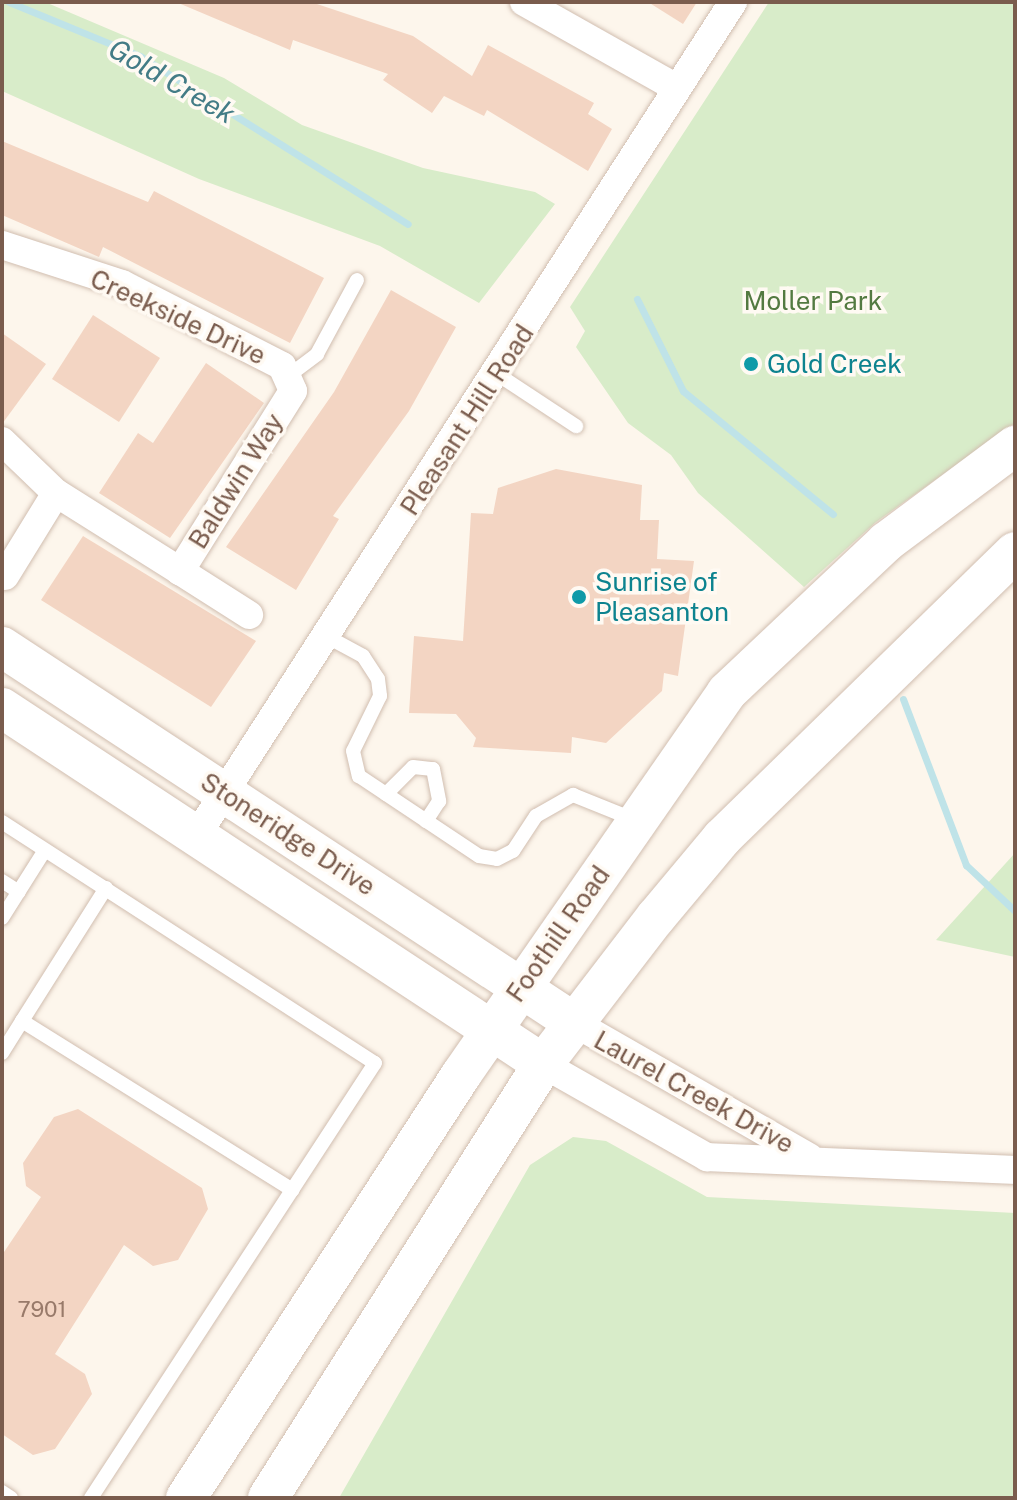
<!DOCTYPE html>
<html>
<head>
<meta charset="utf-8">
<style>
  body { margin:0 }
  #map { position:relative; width:1017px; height:1500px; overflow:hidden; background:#fdf6ec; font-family:"Public Sans",sans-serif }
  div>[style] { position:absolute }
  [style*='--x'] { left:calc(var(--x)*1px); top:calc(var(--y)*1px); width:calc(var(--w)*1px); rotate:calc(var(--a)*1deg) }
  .green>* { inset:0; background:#d8ecc9 }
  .stream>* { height:7px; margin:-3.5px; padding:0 3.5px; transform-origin:3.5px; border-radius:3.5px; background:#bfe3e8 }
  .building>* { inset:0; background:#f3d5c3 }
  .roads { filter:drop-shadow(0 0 2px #d1beb0) drop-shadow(0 0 2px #d1beb0) }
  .lane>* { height:14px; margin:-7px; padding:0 7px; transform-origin:7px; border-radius:7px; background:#fff }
  .street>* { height:28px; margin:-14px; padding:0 14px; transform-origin:14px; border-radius:14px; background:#fff }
  .secondary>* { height:40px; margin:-20px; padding:0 20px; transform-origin:20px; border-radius:20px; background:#fff }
  .dots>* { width:22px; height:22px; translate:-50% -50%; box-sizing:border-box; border:4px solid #fffaf3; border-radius:50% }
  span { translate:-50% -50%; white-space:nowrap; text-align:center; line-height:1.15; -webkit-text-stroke:7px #fffaf3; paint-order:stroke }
  .number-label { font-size:22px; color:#987a6a }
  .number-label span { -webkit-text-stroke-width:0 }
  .park-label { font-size:26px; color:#537a41 }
  .street-label { font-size:26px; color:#7a5c4d }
  .culture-label { font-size:26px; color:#0d838f }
  .left { translate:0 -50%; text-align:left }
  .water-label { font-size:28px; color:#437c86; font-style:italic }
  .frame { position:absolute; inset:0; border:4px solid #7a5c4d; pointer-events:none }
</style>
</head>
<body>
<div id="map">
  <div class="green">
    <i style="clip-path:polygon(2px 2px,45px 2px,224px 78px,302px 125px,423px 168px,535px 192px,555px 204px,479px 303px,380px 246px,199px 179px,2px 91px)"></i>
    <i style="clip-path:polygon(769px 2px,1015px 2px,1015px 423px,876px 522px,804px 587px,698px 493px,671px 455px,628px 423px,576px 347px,585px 331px,570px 307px)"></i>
    <i style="clip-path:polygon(1015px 853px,1015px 957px,936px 940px)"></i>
    <i style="clip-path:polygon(573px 1137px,606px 1141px,707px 1197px,1015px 1213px,1015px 1498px,339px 1498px,530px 1165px)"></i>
  </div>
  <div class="stream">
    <i style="--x:9;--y:2;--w:142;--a:22.4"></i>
    <i style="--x:140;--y:56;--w:316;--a:32.1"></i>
    <i style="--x:637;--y:299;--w:103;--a:63.4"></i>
    <i style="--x:683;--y:391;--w:194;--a:39.4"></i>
    <i style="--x:903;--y:699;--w:178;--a:69.2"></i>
    <i style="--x:966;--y:865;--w:67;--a:43.2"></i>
  </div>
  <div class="building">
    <i style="clip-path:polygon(176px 2px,311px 2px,413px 36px,472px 76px,488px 45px,594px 103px,588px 114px,612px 129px,588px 171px,487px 110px,484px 116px,444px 96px,432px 113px,383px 80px,388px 74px,293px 40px,290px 50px)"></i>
    <i style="clip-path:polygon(648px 2px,697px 2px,683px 24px)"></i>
    <i style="clip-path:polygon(2px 141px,148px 202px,154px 191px,324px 278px,290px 343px,103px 247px,99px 257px,2px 215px)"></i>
    <i style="clip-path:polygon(391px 290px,456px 327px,409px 411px,333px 516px,339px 519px,296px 590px,226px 547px,334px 392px)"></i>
    <i style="clip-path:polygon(93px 315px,160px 358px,119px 422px,52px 379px)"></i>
    <i style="clip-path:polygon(2px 333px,46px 364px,2px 424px)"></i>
    <i style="clip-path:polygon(206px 363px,264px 403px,170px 538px,99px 493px,138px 433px,153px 443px)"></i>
    <i style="clip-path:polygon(556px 469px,642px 485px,640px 520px,659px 520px,657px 559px,694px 561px,678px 676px,664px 673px,662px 691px,606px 743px,572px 737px,571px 753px,473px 747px,476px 738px,456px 714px,409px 713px,414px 636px,463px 641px,471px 513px,493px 514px,498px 488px)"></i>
    <i style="clip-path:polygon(83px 536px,256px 641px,211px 707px,41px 600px)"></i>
    <i style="clip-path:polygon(78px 1109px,202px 1188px,208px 1209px,178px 1260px,153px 1266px,124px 1245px,55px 1354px,85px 1374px,92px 1394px,55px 1449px,33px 1455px,2px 1434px,2px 1255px,41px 1197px,26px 1186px,23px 1163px,54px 1117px)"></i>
  </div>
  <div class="roads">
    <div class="lane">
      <i style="--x:497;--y:374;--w:95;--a:33.4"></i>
      <i style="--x:287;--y:377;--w:38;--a:-37"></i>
      <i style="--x:317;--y:354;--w:84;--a:-61.6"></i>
      <i style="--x:326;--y:636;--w:42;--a:28.4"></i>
      <i style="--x:363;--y:656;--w:27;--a:57"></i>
      <i style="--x:378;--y:679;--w:17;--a:83"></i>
      <i style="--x:380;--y:696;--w:61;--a:116.1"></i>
      <i style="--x:353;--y:751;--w:26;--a:77"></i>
      <i style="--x:359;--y:776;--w:144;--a:33.7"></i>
      <i style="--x:479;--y:856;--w:18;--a:9"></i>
      <i style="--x:497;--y:859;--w:18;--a:-27"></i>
      <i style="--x:513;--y:851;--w:42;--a:-56.7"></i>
      <i style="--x:536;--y:816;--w:43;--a:-29.6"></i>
      <i style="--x:573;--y:795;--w:67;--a:22"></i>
      <i style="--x:386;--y:794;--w:38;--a:-45"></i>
      <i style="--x:413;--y:767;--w:20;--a:6"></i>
      <i style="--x:433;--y:769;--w:33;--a:79"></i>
      <i style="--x:439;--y:801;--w:24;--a:123"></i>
      <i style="--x:2;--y:822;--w:444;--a:32.9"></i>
      <i style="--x:375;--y:1063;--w:520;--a:123.14"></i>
      <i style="--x:2;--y:881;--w:20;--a:33"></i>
      <i style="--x:106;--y:888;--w:157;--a:122.3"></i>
      <i style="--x:22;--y:1021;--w:319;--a:32"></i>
      <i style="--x:2;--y:918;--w:80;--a:-57.7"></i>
      <i style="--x:2;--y:1053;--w:38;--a:-58"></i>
      <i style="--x:2;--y:1492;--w:11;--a:34"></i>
    </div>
    <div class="street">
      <i style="--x:524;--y:2;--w:173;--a:29.4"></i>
      <i style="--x:2;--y:245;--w:126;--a:18"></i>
      <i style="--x:122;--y:284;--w:180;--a:27.1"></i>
      <i style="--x:282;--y:366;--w:27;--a:66"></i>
      <i style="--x:293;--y:391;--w:213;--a:122.1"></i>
      <i style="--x:180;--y:571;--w:146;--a:-147.8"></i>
      <i style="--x:56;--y:493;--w:75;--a:-136.1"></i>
      <i style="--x:180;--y:571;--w:82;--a:32.5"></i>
      <i style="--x:5;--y:576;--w:97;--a:-58.4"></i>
      <i style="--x:197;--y:835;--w:991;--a:-57.24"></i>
      <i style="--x:573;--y:1022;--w:272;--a:29.8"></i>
      <i style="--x:543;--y:1064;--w:189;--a:29.6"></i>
      <i style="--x:707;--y:1157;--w:308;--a:2.4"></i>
    </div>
    <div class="secondary">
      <i style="--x:2;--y:647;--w:683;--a:33.29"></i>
      <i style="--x:2;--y:708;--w:648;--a:33.35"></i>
      <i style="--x:186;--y:1498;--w:505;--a:-56.97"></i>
      <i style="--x:461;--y:1075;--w:466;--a:-55.2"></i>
      <i style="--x:727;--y:692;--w:219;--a:-43.3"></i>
      <i style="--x:886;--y:542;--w:161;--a:-36.7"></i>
      <i style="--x:268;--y:1498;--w:514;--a:-57.64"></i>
      <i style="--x:543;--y:1064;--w:185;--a:-52.5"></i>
      <i style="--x:656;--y:917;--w:103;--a:-50.1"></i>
      <i style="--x:722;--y:838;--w:409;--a:-44.3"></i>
    </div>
  </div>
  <div class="dots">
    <i style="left:751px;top:364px;background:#0f9aa8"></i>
    <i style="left:579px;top:597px;background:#0f9aa8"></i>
  </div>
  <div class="number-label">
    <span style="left:42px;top:1310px">7901</span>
  </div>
  <div class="park-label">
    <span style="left:813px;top:301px">Moller Park</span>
  </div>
  <div class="street-label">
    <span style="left:178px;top:317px;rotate:25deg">Creekside Drive</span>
    <span style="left:467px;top:420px;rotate:-57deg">Pleasant Hill Road</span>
    <span style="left:236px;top:481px;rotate:-58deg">Baldwin Way</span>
    <span style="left:288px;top:834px;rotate:33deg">Stoneridge Drive</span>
    <span style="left:558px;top:934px;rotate:-55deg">Foothill Road</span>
    <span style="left:694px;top:1092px;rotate:29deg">Laurel Creek Drive</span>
  </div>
  <div class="culture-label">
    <span class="left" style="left:767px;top:364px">Gold Creek</span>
    <span class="left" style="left:595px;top:597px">Sunrise of<br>Pleasanton</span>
  </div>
  <div class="water-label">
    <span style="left:172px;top:81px;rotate:30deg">Gold Creek</span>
  </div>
  <div class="frame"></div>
</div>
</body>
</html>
